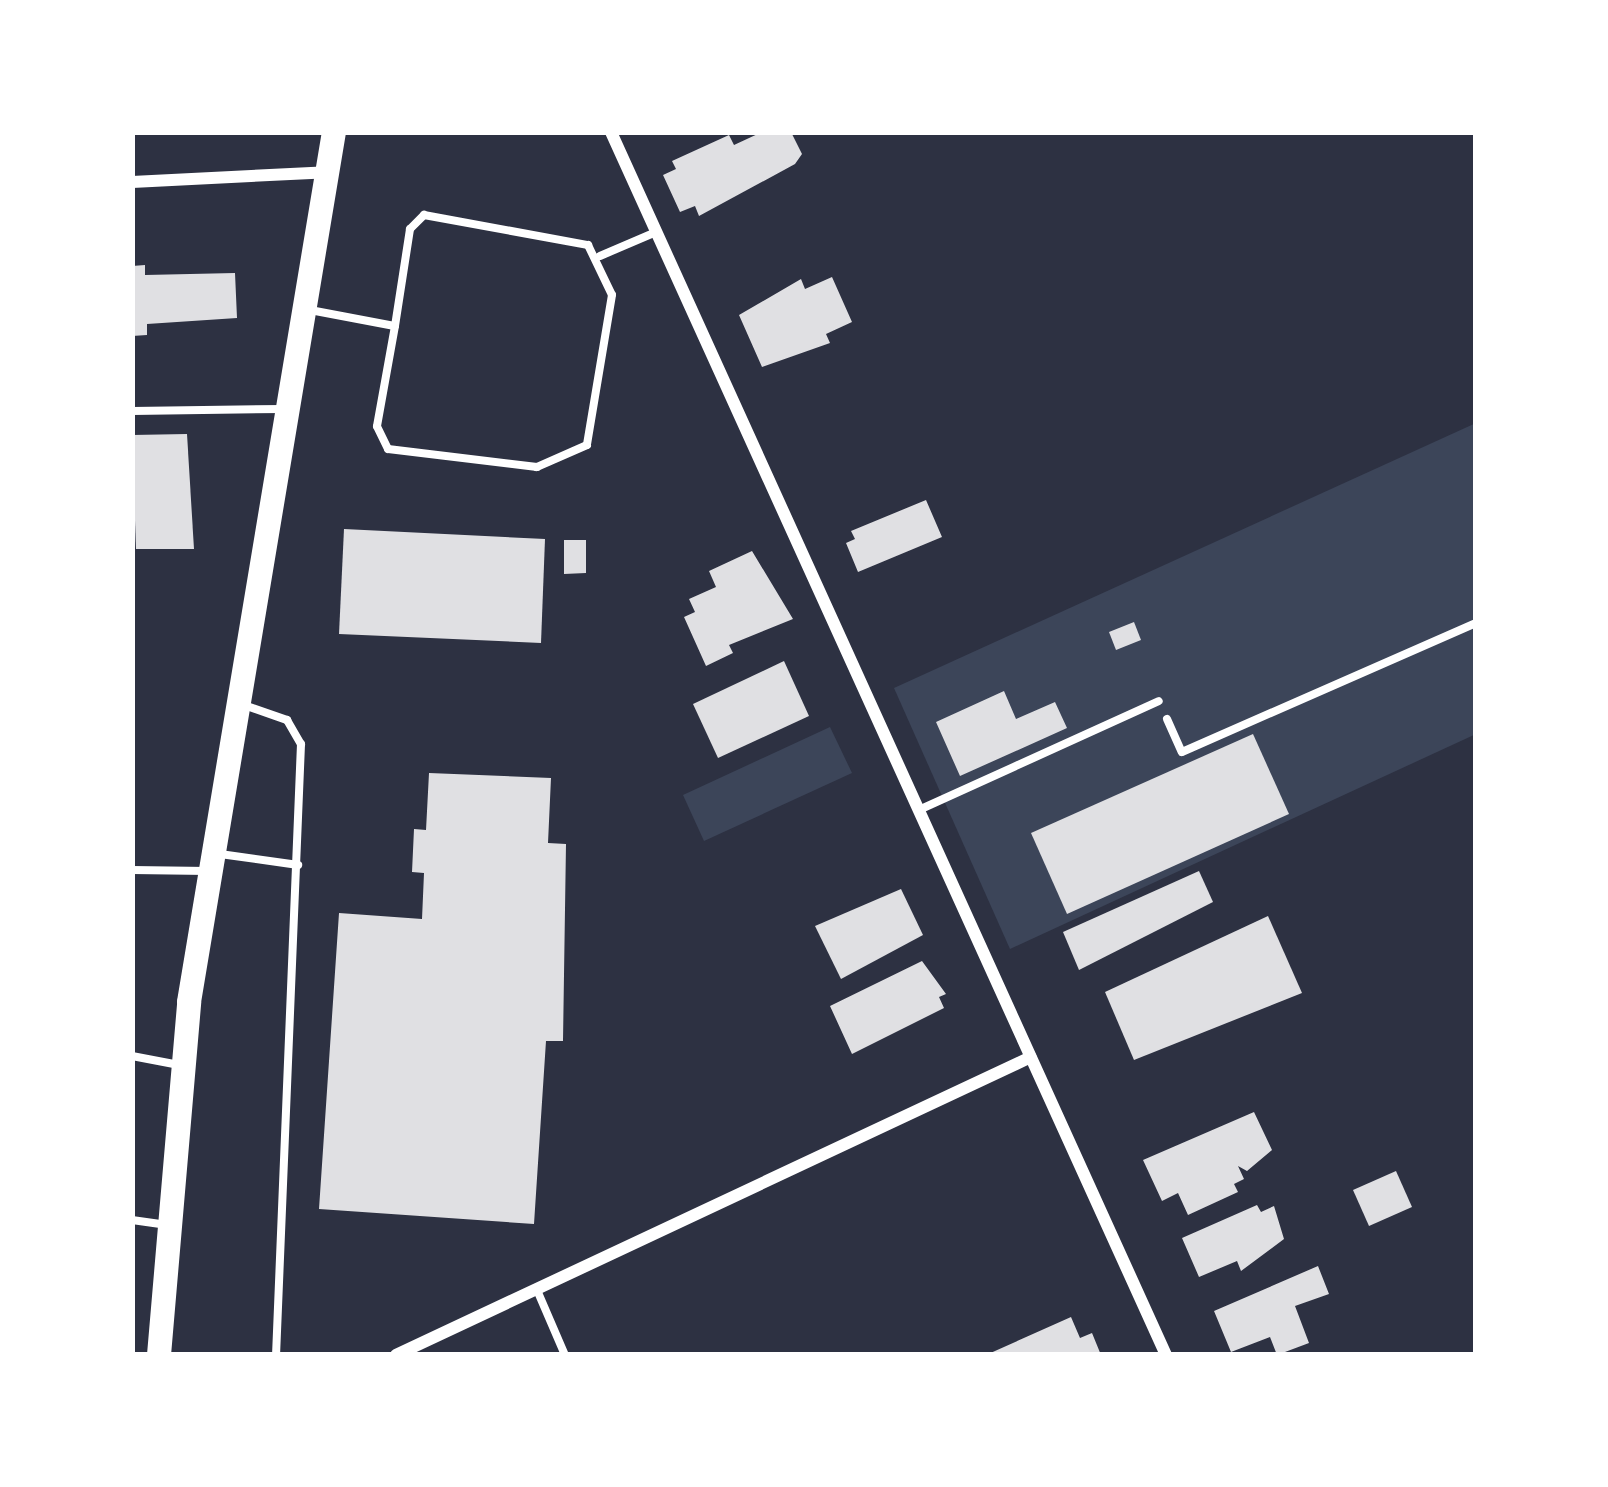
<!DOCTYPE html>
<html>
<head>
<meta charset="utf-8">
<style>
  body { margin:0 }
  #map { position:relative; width:1608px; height:1487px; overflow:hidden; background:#2d3142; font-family:"IBM Plex Serif",serif }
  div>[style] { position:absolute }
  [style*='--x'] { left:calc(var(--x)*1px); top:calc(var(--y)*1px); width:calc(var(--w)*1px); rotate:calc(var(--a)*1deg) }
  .green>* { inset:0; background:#3c4559 }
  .building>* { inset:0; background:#e0e0e3 }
  .path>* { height:8px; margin:-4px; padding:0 4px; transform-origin:4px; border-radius:4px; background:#fff }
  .service>* { height:8px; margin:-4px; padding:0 4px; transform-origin:4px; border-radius:4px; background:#fff }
  .minor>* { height:12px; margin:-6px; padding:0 6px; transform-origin:6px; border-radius:6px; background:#fff }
  .secondary>* { height:24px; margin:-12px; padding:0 12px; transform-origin:12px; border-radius:12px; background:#fff }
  span { translate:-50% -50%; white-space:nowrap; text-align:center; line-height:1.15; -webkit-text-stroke:9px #fff; paint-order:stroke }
  .frame { position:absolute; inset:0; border:135px solid #fff; pointer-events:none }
</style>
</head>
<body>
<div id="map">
  <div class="green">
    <i style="clip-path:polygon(1476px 423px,1476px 734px,1010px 949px,894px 688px)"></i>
    <i style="clip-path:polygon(830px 727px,852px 773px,704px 841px,683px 795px)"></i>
  </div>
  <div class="building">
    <i style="clip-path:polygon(762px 132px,791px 132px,802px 154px,795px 164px,699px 216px,695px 206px,680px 212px,663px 175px,676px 169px,672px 161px,729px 135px,734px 145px)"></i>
    <i style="clip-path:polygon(145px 265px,145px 275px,235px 273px,237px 318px,147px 324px,147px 335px,132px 336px,132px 266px)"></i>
    <i style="clip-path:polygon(832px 277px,852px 322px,826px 334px,830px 343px,762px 367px,739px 315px,801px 279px,805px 289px)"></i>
    <i style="clip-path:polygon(187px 434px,194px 549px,136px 549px,132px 435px)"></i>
    <i style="clip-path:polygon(926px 500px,942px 537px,858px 572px,846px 543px,855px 539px,851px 531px)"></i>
    <i style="clip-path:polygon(344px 529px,545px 539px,541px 643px,339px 634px)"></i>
    <i style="clip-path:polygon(564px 540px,586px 540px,586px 573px,564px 574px)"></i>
    <i style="clip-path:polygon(752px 551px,793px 619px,729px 645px,733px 653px,706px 666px,684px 617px,695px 612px,689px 599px,716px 587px,709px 571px)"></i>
    <i style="clip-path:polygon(1134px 622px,1141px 640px,1116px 650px,1109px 632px)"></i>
    <i style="clip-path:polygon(784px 661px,809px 716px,718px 758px,693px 704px)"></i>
    <i style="clip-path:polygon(1004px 691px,1016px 719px,1055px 702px,1067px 728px,960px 776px,936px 722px)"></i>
    <i style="clip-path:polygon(1253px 734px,1289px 814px,1067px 914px,1031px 833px)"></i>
    <i style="clip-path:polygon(429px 773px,551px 778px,548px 843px,566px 844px,563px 1041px,546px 1041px,534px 1224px,319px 1209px,339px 913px,422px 919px,424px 873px,412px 872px,414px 829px,426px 830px)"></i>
    <i style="clip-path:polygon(1199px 871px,1213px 902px,1079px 970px,1063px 932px)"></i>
    <i style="clip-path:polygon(901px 889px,923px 935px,841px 979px,815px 926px)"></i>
    <i style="clip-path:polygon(1268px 916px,1302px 993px,1134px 1060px,1105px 992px)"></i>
    <i style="clip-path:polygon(922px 961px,946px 994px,939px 997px,944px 1008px,852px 1054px,830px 1006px)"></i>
    <i style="clip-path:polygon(1254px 1112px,1272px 1150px,1247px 1171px,1238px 1166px,1244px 1179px,1234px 1184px,1238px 1192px,1188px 1215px,1178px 1193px,1162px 1201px,1143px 1160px)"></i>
    <i style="clip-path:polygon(1396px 1171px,1412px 1207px,1369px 1226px,1353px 1190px)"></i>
    <i style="clip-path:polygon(1257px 1205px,1261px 1212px,1274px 1206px,1284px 1239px,1241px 1271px,1237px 1261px,1199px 1277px,1182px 1238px)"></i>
    <i style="clip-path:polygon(1318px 1266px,1329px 1294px,1295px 1306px,1309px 1343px,1277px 1355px,1270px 1337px,1231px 1352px,1214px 1311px)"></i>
    <i style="clip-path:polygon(1071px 1317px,1080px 1338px,1092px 1333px,1101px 1355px,986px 1355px)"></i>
  </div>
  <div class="path">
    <i style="--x:1167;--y:719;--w:36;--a:66"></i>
    <i style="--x:1182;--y:752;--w:321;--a:-23.7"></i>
  </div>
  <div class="service">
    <i style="--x:600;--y:256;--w:61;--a:-23.2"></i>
    <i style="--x:310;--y:310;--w:86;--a:10.7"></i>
    <i style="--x:395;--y:326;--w:98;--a:-81.2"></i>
    <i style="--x:410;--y:229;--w:20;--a:-45"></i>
    <i style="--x:424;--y:215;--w:167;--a:10.4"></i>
    <i style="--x:588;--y:245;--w:55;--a:64.4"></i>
    <i style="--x:612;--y:295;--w:152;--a:99.5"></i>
    <i style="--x:587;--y:445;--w:55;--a:156.3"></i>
    <i style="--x:537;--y:467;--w:150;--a:-173.1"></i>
    <i style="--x:388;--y:449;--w:25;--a:-116"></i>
    <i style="--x:377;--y:426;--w:102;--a:-79.8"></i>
    <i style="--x:132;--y:411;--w:152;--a:-0.8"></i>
    <i style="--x:241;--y:704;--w:49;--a:19.2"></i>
    <i style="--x:287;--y:720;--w:28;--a:60"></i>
    <i style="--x:301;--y:744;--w:612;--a:92.34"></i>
    <i style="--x:921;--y:809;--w:261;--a:-24.4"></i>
    <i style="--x:220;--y:854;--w:79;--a:8"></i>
    <i style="--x:132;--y:870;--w:76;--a:0.8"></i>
    <i style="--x:132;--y:1056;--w:48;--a:10.8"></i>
    <i style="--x:132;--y:1220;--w:34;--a:8"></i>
    <i style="--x:537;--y:1290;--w:71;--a:66.7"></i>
  </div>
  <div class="minor">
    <i style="--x:611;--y:132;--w:1343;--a:65.59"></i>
    <i style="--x:132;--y:182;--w:195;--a:-2.9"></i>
    <i style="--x:396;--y:1355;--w:701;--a:-25.14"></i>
  </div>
  <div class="secondary">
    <i style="--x:159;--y:1355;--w:354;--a:-85.1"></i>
    <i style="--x:189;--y:1002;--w:882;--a:-80.54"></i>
  </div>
  <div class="frame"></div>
</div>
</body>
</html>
